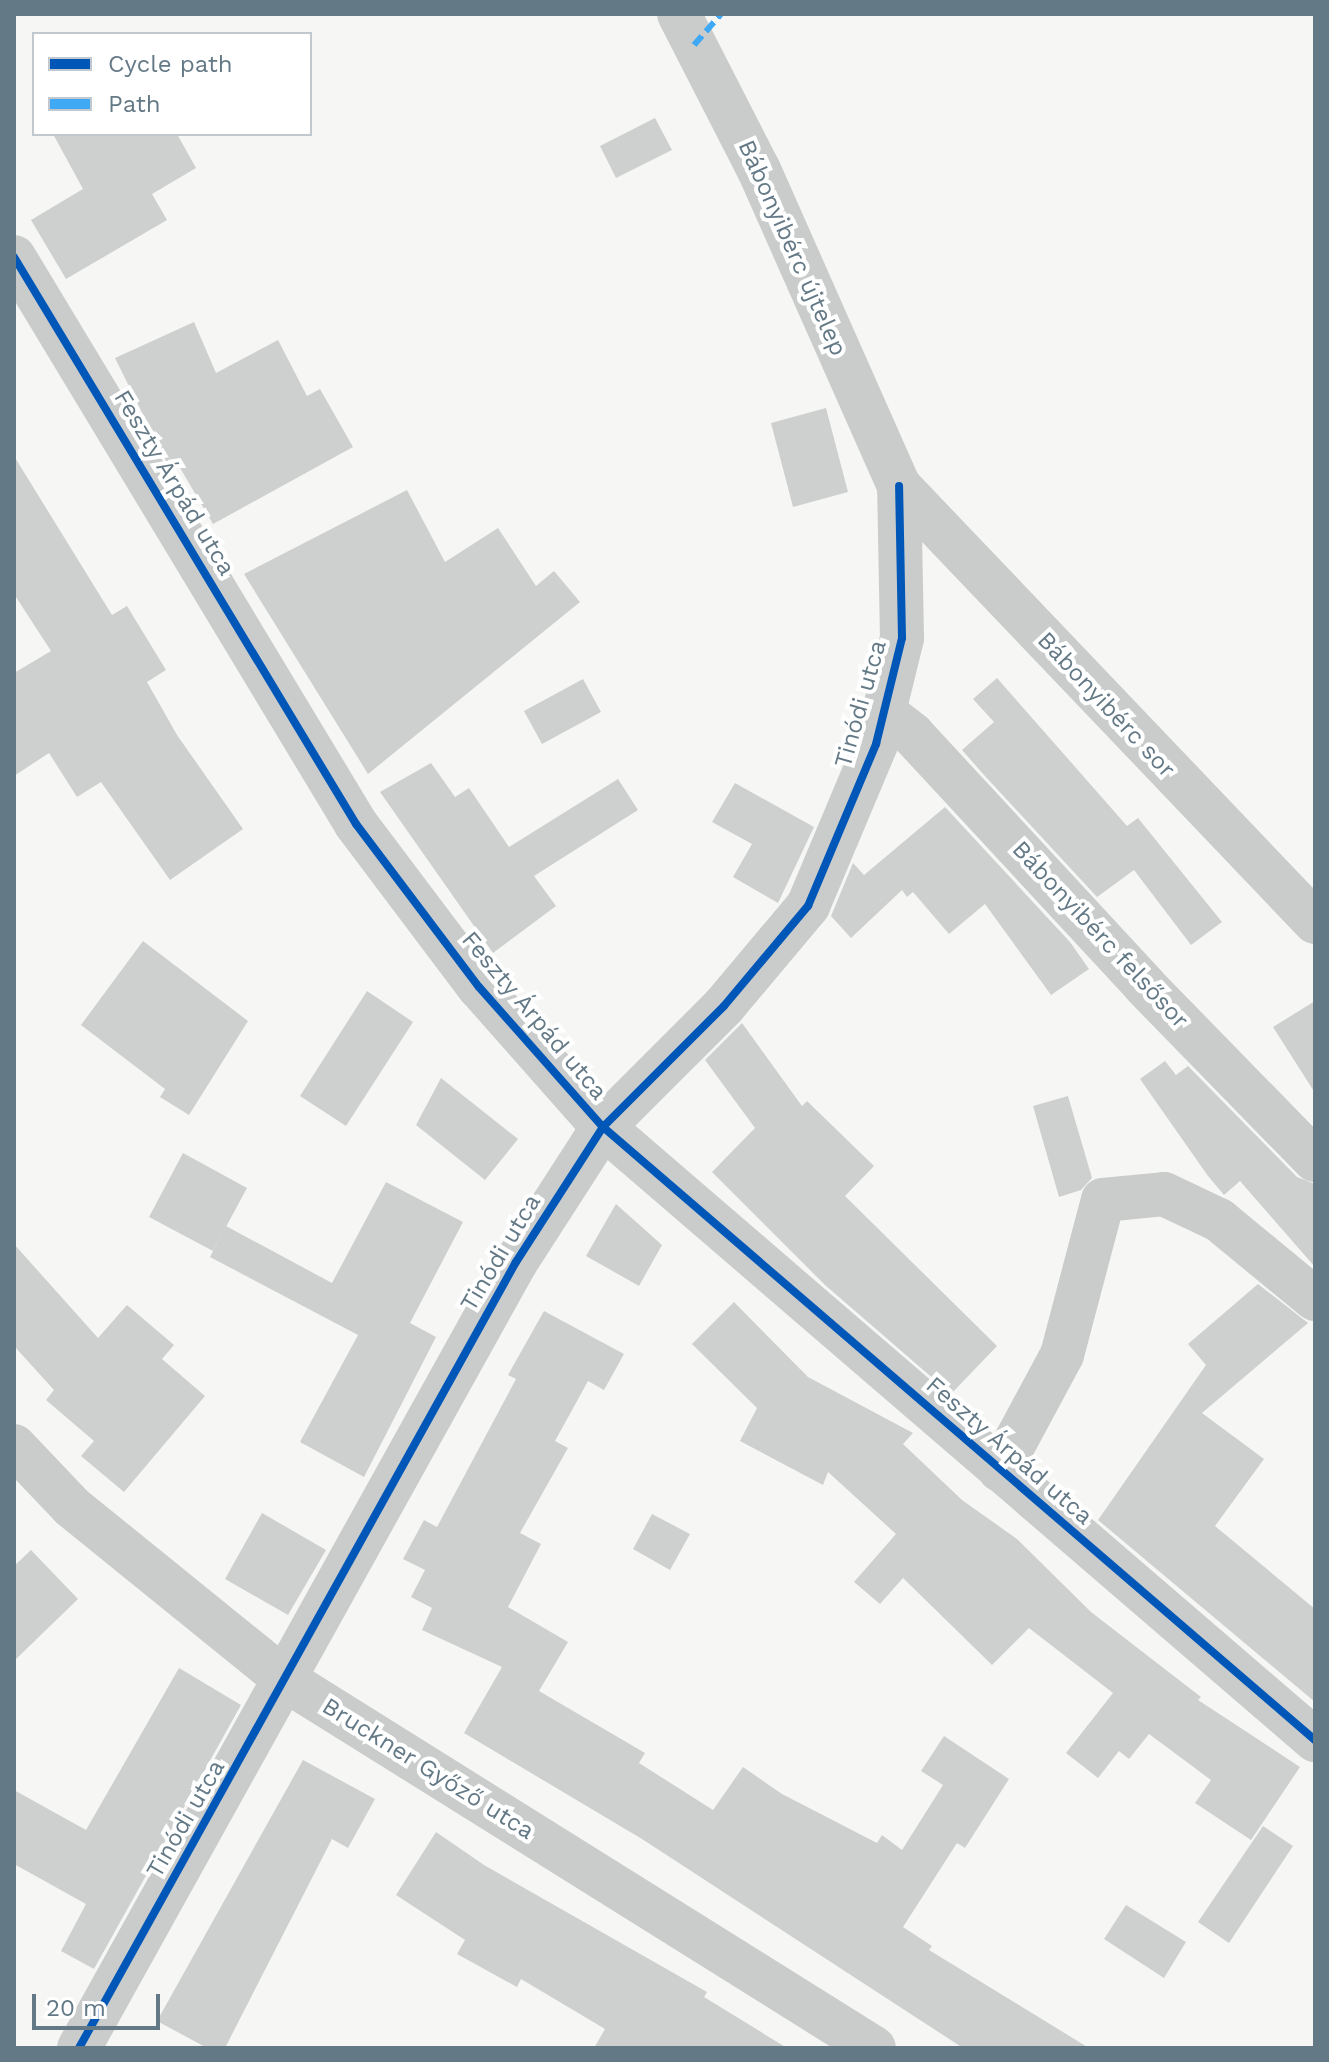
<!DOCTYPE html>
<html>
<head>
<meta charset="utf-8">
<style>
  body { margin:0 }
  #map { position:relative; width:1329px; height:2062px; overflow:hidden; background:#f6f6f4; font-family:"Work Sans",sans-serif }
  div>[style] { position:absolute }
  [style*='--x'] { left:calc(var(--x)*1px); top:calc(var(--y)*1px); width:calc(var(--w)*1px); rotate:calc(var(--a)*1deg) }
  .building>* { inset:0; background:#ced0d0 }
  .street>* { height:44px; margin:-22px; padding:0 22px; transform-origin:22px; border-radius:22px; background:#cacccc }
  .quiet>* { height:6px; margin-top:-3px; transform-origin:0; background:repeating-linear-gradient(90deg,#3fa9f5 0 12px,transparent 0 18px) }
  .cycleway>* { height:8px; margin:-4px; padding:0 4px; transform-origin:4px; border-radius:4px; background:#0057b8 }
  span { translate:-50% -50%; white-space:nowrap; text-align:center; line-height:1.15; -webkit-text-stroke:8px #fff; paint-order:stroke }
  .street-label { font-size:24px; color:#647986 }
  .frame { position:absolute; inset:0; border:16px solid #647986; pointer-events:none }
  .legend { position:absolute; left:32px; top:32px; width:280px; height:104px; box-sizing:border-box; background:#fff; border:2px solid #c1c9cf; margin:0; padding:10px 14px; list-style:none; font-size:24px; color:#647986 }
  .legend li { display:flex; align-items:center; gap:16px; height:40px }
  .legend b { width:40px; border:2px solid #c1c9cf }
  .scale { position:absolute; left:32px; top:1994px; width:128px; height:36px; box-sizing:border-box; border:4px solid #647986; border-top:0; padding-left:10px; font-size:24px; line-height:28px; white-space:nowrap; color:#647986; -webkit-text-stroke:6px #fff; paint-order:stroke }
</style>
</head>
<body>
<div id="map">
  <div class="building">
    <i style="clip-path:polygon(655px 118px,672px 150px,616px 178px,600px 146px)"></i>
    <i style="clip-path:polygon(53px 134px,177px 134px,196px 168px,152px 194px,167px 220px,66px 279px,31px 220px,83px 189px)"></i>
    <i style="clip-path:polygon(194px 322px,216px 373px,278px 340px,307px 396px,320px 389px,353px 447px,213px 524px,176px 461px,168px 465px,115px 358px)"></i>
    <i style="clip-path:polygon(826px 408px,848px 492px,793px 507px,771px 423px)"></i>
    <i style="clip-path:polygon(14px 456px,112px 615px,127px 606px,166px 670px,147px 682px,177px 735px,243px 829px,170px 880px,101px 782px,77px 797px,49px 753px,14px 776px,14px 673px,51px 651px,14px 594px)"></i>
    <i style="clip-path:polygon(407px 490px,445px 562px,498px 528px,536px 586px,554px 571px,580px 602px,368px 774px,244px 574px)"></i>
    <i style="clip-path:polygon(997px 678px,1127px 826px,1138px 818px,1222px 922px,1191px 945px,1134px 870px,1097px 897px,984px 775px,962px 750px,994px 722px,973px 699px)"></i>
    <i style="clip-path:polygon(583px 679px,601px 712px,542px 744px,524px 711px)"></i>
    <i style="clip-path:polygon(431px 763px,455px 797px,469px 788px,509px 847px,618px 779px,638px 810px,534px 876px,556px 906px,493px 953px,380px 792px)"></i>
    <i style="clip-path:polygon(735px 783px,814px 827px,778px 903px,733px 877px,752px 844px,712px 822px)"></i>
    <i style="clip-path:polygon(945px 807px,1070px 942px,1089px 969px,1051px 995px,985px 904px,949px 934px,913px 892px,907px 897px,902px 890px,851px 938px,831px 916px,853px 863px,864px 875px)"></i>
    <i style="clip-path:polygon(143px 941px,248px 1021px,189px 1115px,160px 1097px,165px 1089px,81px 1025px)"></i>
    <i style="clip-path:polygon(367px 991px,413px 1022px,346px 1126px,300px 1096px)"></i>
    <i style="clip-path:polygon(1315px 1001px,1315px 1093px,1273px 1027px)"></i>
    <i style="clip-path:polygon(742px 1023px,802px 1106px,807px 1101px,874px 1166px,845px 1196px,997px 1346px,951px 1394px,825px 1285px,712px 1172px,755px 1128px,705px 1060px)"></i>
    <i style="clip-path:polygon(1165px 1061px,1176px 1075px,1188px 1066px,1297px 1177px,1315px 1184px,1315px 1267px,1240px 1181px,1224px 1195px,1208px 1176px,1140px 1079px)"></i>
    <i style="clip-path:polygon(441px 1078px,518px 1139px,485px 1180px,416px 1125px)"></i>
    <i style="clip-path:polygon(1068px 1096px,1092px 1178px,1081px 1190px,1059px 1197px,1033px 1106px)"></i>
    <i style="clip-path:polygon(183px 1153px,247px 1188px,213px 1251px,149px 1217px)"></i>
    <i style="clip-path:polygon(386px 1182px,463px 1222px,410px 1323px,436px 1337px,364px 1477px,300px 1442px,358px 1335px,210px 1257px,226px 1226px,332px 1283px)"></i>
    <i style="clip-path:polygon(616px 1204px,662px 1245px,639px 1286px,586px 1256px)"></i>
    <i style="clip-path:polygon(14px 1244px,98px 1338px,127px 1305px,174px 1345px,162px 1359px,205px 1396px,124px 1492px,81px 1456px,94px 1441px,46px 1400px,54px 1390px,14px 1346px)"></i>
    <i style="clip-path:polygon(1258px 1284px,1308px 1323px,1202px 1413px,1264px 1459px,1215px 1526px,1315px 1609px,1315px 1702px,1098px 1520px,1206px 1365px,1188px 1344px)"></i>
    <i style="clip-path:polygon(734px 1302px,808px 1377px,913px 1433px,903px 1444px,962px 1500px,1017px 1539px,1091px 1612px,1201px 1697px,1198px 1700px,1300px 1767px,1251px 1840px,1195px 1803px,1211px 1780px,1149px 1734px,1129px 1759px,1119px 1751px,1098px 1778px,1066px 1753px,1113px 1693px,1029px 1628px,992px 1665px,903px 1578px,880px 1604px,854px 1582px,896px 1534px,828px 1472px,823px 1485px,740px 1441px,757px 1408px,692px 1344px)"></i>
    <i style="clip-path:polygon(544px 1311px,624px 1354px,604px 1390px,588px 1381px,555px 1441px,568px 1448px,520px 1533px,541px 1544px,508px 1607px,568px 1642px,539px 1691px,645px 1753px,639px 1763px,713px 1810px,743px 1767px,782px 1794px,877px 1843px,882px 1835px,902px 1850px,943px 1785px,921px 1771px,944px 1736px,1009px 1779px,965px 1848px,957px 1843px,903px 1927px,932px 1946px,929px 1950px,1089px 2048px,963px 2048px,642px 1839px,464px 1733px,502px 1667px,422px 1630px,432px 1608px,411px 1597px,425px 1570px,403px 1559px,424px 1520px,437px 1527px,516px 1379px,508px 1375px)"></i>
    <i style="clip-path:polygon(262px 1513px,326px 1550px,288px 1615px,225px 1579px)"></i>
    <i style="clip-path:polygon(652px 1514px,690px 1534px,670px 1570px,633px 1549px)"></i>
    <i style="clip-path:polygon(31px 1550px,78px 1599px,14px 1661px,14px 1566px)"></i>
    <i style="clip-path:polygon(179px 1668px,241px 1705px,94px 1969px,61px 1951px,86px 1904px,14px 1864px,14px 1790px,86px 1830px)"></i>
    <i style="clip-path:polygon(303px 1760px,375px 1799px,348px 1848px,332px 1839px,225px 2048px,207px 2048px,157px 2021px)"></i>
    <i style="clip-path:polygon(1263px 1826px,1293px 1846px,1229px 1943px,1198px 1922px)"></i>
    <i style="clip-path:polygon(436px 1832px,484px 1865px,707px 1992px,704px 1997px,787px 2048px,594px 2048px,605px 2029px,521px 1979px,517px 1987px,457px 1954px,465px 1940px,396px 1895px)"></i>
    <i style="clip-path:polygon(1126px 1905px,1186px 1942px,1164px 1978px,1104px 1939px)"></i>
  </div>
  <div class="street">
    <i style="--x:679;--y:14;--w:175;--a:62.9"></i>
    <i style="--x:759;--y:170;--w:346;--a:66.1"></i>
    <i style="--x:899;--y:486;--w:603;--a:46.34"></i>
    <i style="--x:14;--y:257;--w:662;--a:58.9"></i>
    <i style="--x:356;--y:824;--w:204;--a:53"></i>
    <i style="--x:479;--y:987;--w:187;--a:48.5"></i>
    <i style="--x:603;--y:1127;--w:940;--a:40.73"></i>
    <i style="--x:884;--y:712;--w:36;--a:38"></i>
    <i style="--x:912;--y:734;--w:343;--a:47.2"></i>
    <i style="--x:1145;--y:986;--w:243;--a:45.7"></i>
    <i style="--x:14;--y:1446;--w:84;--a:46.4"></i>
    <i style="--x:72;--y:1507;--w:277;--a:39"></i>
    <i style="--x:287;--y:1681;--w:692;--a:32.01"></i>
    <i style="--x:1000;--y:1470;--w:131;--a:-61.7"></i>
    <i style="--x:1062;--y:1355;--w:160;--a:-75.2"></i>
    <i style="--x:1103;--y:1200;--w:61;--a:-5.6"></i>
    <i style="--x:1164;--y:1194;--w:61;--a:25.3"></i>
    <i style="--x:1219;--y:1220;--w:124;--a:39.5"></i>
    <i style="--x:79;--y:2048;--w:899;--a:-60.93"></i>
    <i style="--x:516;--y:1262;--w:161;--a:-57.2"></i>
    <i style="--x:603;--y:1127;--w:171;--a:-45"></i>
    <i style="--x:724;--y:1006;--w:131;--a:-50"></i>
    <i style="--x:808;--y:906;--w:176;--a:-67.2"></i>
    <i style="--x:876;--y:744;--w:109;--a:-76.2"></i>
    <i style="--x:902;--y:638;--w:152;--a:-91.1"></i>
  </div>
  <div class="quiet">
    <i style="--x:694;--y:45;--w:41;--a:-48.9"></i>
  </div>
  <div class="cycleway">
    <i style="--x:14;--y:257;--w:662;--a:58.9"></i>
    <i style="--x:356;--y:824;--w:204;--a:53"></i>
    <i style="--x:479;--y:987;--w:187;--a:48.5"></i>
    <i style="--x:603;--y:1127;--w:940;--a:40.73"></i>
    <i style="--x:79;--y:2048;--w:899;--a:-60.93"></i>
    <i style="--x:516;--y:1262;--w:161;--a:-57.2"></i>
    <i style="--x:603;--y:1127;--w:171;--a:-45"></i>
    <i style="--x:724;--y:1006;--w:131;--a:-50"></i>
    <i style="--x:808;--y:906;--w:176;--a:-67.2"></i>
    <i style="--x:876;--y:744;--w:109;--a:-76.2"></i>
    <i style="--x:902;--y:638;--w:152;--a:-91.1"></i>
  </div>
  <div class="street-label">
    <span style="left:792px;top:248px;rotate:66deg">Bábonyibérc újtelep</span>
    <span style="left:174px;top:483px;rotate:59deg">Feszty Árpád utca</span>
    <span style="left:861px;top:704px;rotate:-74deg">Tinódi utca</span>
    <span style="left:1106px;top:705px;rotate:47deg">Bábonyibérc sor</span>
    <span style="left:1100px;top:935px;rotate:47deg">Bábonyibérc felsősor</span>
    <span style="left:534px;top:1016px;rotate:50deg">Feszty Árpád utca</span>
    <span style="left:501px;top:1253px;rotate:-59deg">Tinódi utca</span>
    <span style="left:1009px;top:1451px;rotate:41deg">Feszty Árpád utca</span>
    <span style="left:428px;top:1769px;rotate:32deg">Bruckner Győző utca</span>
    <span style="left:186px;top:1819px;rotate:-60deg">Tinódi utca</span>
  </div>
  <div class="frame"></div>
  <ul class="legend">
  <li><b style="height:10px;background:#0057b8"></b>Cycle path</li>
  <li><b style="height:10px;background:#3fa9f5"></b>Path</li>
  </ul>
  <div class="scale">20 m</div>
</div>
</body>
</html>
